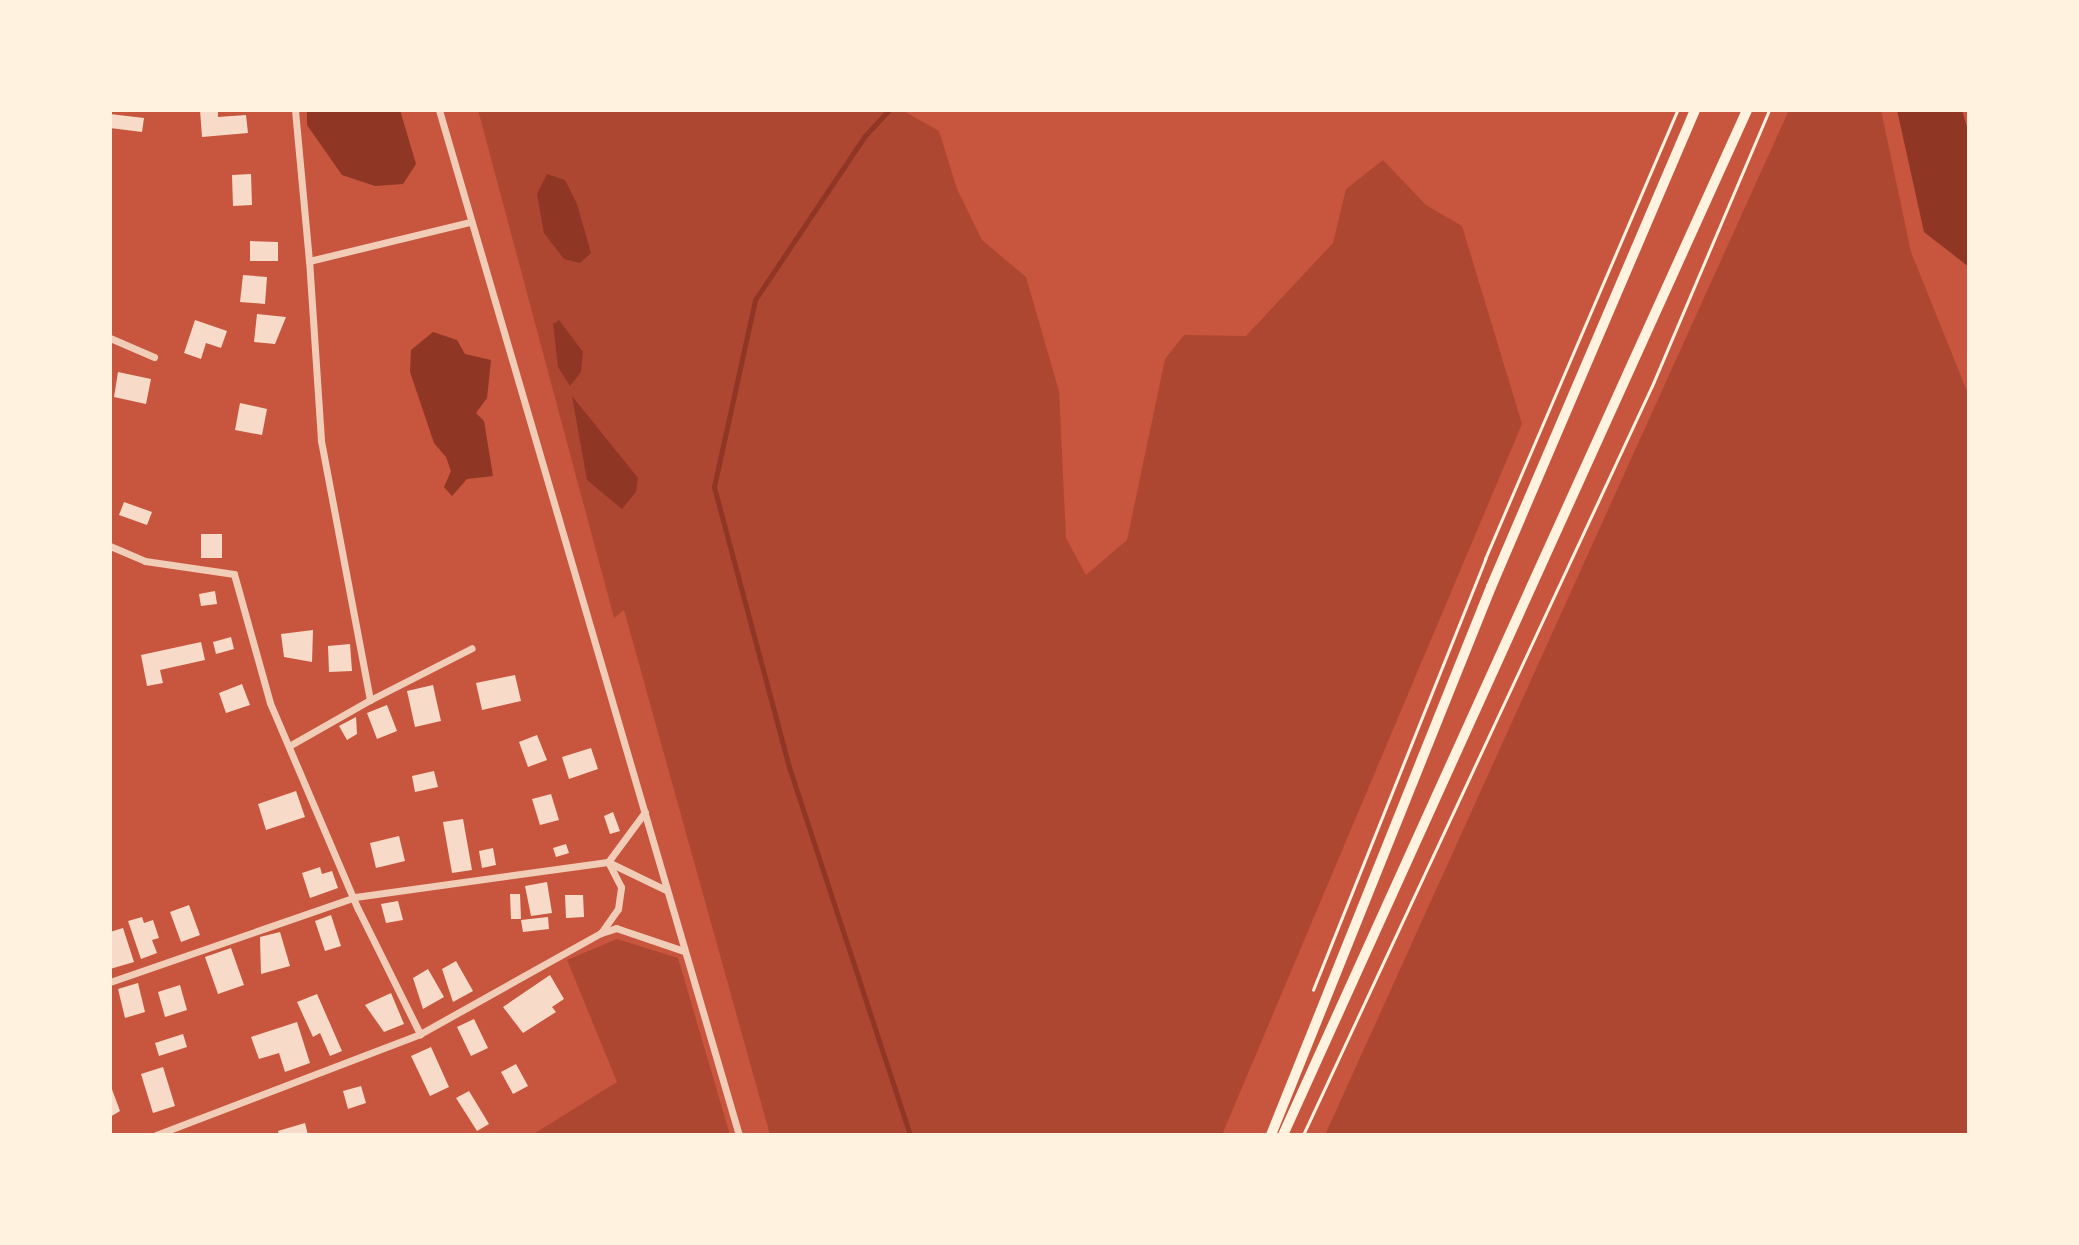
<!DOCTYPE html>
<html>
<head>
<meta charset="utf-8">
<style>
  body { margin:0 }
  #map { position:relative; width:2079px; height:1245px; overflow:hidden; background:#c8553d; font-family:Arial,sans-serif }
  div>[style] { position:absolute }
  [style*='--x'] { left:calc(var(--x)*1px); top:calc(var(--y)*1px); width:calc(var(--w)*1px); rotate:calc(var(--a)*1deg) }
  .green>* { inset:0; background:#ae4732 }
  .water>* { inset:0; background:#8f3625 }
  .stream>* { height:5px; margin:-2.5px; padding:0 2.5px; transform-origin:2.5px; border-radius:2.5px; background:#8f3625 }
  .building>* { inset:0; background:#f7dbc8 }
  .path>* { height:2.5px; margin:-1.25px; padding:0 1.25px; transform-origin:1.25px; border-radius:1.25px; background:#fff3e0 }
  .minor>* { height:7px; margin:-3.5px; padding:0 3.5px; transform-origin:3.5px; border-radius:3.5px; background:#f1ccb7 }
  .primary>* { height:10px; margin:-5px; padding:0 5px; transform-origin:5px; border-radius:5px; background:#fff3e0 }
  span { translate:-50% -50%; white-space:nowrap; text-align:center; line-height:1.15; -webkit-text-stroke:6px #fff3e0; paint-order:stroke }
  .frame { position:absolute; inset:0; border:112px solid #fff3e0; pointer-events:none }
</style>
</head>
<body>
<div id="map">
  <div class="green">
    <i style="clip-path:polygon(478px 110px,902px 110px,939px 131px,957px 189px,982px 240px,1026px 277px,1059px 391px,1066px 538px,1086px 575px,1127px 540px,1165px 359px,1184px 335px,1246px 336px,1333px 243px,1346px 189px,1383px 160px,1426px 205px,1462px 226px,1522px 424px,1222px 1135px,770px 1135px,624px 610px,614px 618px)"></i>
    <i style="clip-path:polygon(1789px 110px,1881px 110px,1911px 252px,1969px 396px,1969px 1135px,1325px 1135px)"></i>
    <i style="clip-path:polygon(617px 939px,678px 958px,730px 1135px,532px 1135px,617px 1082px,567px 960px)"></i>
  </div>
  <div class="water">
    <i style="clip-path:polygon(307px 110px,400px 110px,416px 164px,403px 184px,375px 186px,342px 175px,307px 125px)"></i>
    <i style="clip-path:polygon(1897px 110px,1962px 110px,1969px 134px,1969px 267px,1924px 232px)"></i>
    <i style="clip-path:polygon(547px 174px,565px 180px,577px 204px,591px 253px,580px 263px,564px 259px,544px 233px,537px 194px)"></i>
    <i style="clip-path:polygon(559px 320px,583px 352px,581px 372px,570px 386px,558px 367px,553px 324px)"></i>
    <i style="clip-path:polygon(433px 332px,457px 340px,465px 354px,491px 360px,487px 398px,476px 413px,484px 421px,493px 476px,467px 479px,452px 496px,444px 487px,451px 471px,446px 457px,434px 443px,410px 372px,411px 350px)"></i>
    <i style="clip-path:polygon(572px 396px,638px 478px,636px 492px,622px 509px,587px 480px)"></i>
  </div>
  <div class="stream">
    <i style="--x:889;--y:110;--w:37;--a:133"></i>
    <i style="--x:864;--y:137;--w:196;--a:123.8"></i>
    <i style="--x:755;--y:300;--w:191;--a:102.4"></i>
    <i style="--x:714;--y:487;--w:293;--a:75"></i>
    <i style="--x:790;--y:770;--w:384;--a:71.8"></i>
  </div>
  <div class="building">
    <i style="clip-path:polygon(200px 110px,218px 110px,218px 117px,246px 115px,248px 133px,202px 137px)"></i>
    <i style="clip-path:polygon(110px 114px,144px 118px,142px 132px,110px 128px)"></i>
    <i style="clip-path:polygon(251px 174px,252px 205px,233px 206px,232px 175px)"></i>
    <i style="clip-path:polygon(250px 241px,278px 242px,278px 261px,250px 261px)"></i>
    <i style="clip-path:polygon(243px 275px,267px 277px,265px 304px,240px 302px)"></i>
    <i style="clip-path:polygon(257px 314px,286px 317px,275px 344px,254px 342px)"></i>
    <i style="clip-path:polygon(195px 320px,227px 331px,221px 348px,206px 343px,201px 359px,184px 353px)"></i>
    <i style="clip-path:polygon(118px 372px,151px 379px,146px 404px,114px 397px)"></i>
    <i style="clip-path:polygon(240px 403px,267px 409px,262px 435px,235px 430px)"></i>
    <i style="clip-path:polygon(124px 502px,152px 512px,147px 525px,119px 515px)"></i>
    <i style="clip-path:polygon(201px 534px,222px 534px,222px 558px,201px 558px)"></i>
    <i style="clip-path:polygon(215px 591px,217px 604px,201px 606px,199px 594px)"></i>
    <i style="clip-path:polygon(313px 630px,312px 662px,284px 657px,281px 634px)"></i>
    <i style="clip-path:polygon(231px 637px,234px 649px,216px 654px,213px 642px)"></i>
    <i style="clip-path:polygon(201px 642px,205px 660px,160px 670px,163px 683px,147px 686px,141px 655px)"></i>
    <i style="clip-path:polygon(350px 644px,352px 671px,329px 672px,328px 646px)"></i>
    <i style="clip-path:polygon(515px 675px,521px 701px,482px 710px,476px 683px)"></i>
    <i style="clip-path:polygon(242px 684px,250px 705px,226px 713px,219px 693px)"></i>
    <i style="clip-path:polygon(433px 685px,441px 721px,415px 727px,407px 691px)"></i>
    <i style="clip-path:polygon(387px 705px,397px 731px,377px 739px,367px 713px)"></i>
    <i style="clip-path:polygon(356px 717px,357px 734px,347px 740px,339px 726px)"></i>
    <i style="clip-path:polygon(537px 735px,547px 760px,528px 767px,519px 742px)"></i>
    <i style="clip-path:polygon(591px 748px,598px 769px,569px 779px,562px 757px)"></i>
    <i style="clip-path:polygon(434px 771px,438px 787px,415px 792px,412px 776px)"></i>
    <i style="clip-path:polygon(296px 791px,305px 817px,266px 830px,258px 804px)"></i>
    <i style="clip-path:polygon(551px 794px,559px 820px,540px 825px,532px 799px)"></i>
    <i style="clip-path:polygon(613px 812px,620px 831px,610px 834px,604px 816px)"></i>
    <i style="clip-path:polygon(463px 819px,472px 870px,452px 873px,443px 822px)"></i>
    <i style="clip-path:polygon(399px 836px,405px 861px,376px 868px,370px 843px)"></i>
    <i style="clip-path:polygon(566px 844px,569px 853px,556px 857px,553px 848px)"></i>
    <i style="clip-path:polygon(493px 848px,496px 865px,482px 868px,479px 851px)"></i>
    <i style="clip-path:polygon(320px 867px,322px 874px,332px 871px,338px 888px,310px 898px,302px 873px)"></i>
    <i style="clip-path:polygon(547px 882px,552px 913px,531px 916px,525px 886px)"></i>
    <i style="clip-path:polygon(510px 894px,520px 894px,521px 919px,511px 919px)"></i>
    <i style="clip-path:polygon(565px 895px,583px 895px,584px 917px,566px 918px)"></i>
    <i style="clip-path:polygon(398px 901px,403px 920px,386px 923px,381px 904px)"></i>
    <i style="clip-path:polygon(189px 905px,200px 935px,181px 942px,170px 912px)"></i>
    <i style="clip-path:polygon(331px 915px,341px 946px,325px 951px,315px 921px)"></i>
    <i style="clip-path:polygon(142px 917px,144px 923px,153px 920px,159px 938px,152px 940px,157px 953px,141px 959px,128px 921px)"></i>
    <i style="clip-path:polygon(548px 917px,549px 929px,523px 932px,521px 920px)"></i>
    <i style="clip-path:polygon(123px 928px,134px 962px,110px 969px,110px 932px)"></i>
    <i style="clip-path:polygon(280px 932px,290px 966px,261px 974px,260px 937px)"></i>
    <i style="clip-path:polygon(231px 948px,244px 985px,218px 994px,205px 957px)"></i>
    <i style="clip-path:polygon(456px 961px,473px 991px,453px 1002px,442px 969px)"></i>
    <i style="clip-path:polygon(428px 969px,444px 997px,423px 1009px,413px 978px)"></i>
    <i style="clip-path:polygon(550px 975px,564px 999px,552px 1007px,556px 1012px,523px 1033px,503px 1007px)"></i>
    <i style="clip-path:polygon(138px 983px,145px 1012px,125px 1018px,118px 989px)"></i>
    <i style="clip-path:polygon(180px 985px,187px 1010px,165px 1017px,158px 992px)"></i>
    <i style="clip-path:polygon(391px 993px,404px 1024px,384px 1032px,365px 1005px)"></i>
    <i style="clip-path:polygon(317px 994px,342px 1051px,330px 1056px,320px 1033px,313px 1037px,297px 1002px)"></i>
    <i style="clip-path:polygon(474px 1019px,488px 1048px,471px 1056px,457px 1027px)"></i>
    <i style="clip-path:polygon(297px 1022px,310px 1063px,285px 1072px,279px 1053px,259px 1059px,251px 1037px)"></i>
    <i style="clip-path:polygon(183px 1034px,187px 1047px,159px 1056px,155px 1043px)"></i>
    <i style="clip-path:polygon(431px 1047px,449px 1087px,430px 1096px,411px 1056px)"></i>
    <i style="clip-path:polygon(516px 1064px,528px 1086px,513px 1094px,501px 1072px)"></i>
    <i style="clip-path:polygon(163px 1067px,175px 1106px,153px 1113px,141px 1074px)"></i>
    <i style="clip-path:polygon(110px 1084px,120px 1111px,110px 1117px)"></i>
    <i style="clip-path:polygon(361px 1086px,366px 1103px,348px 1109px,343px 1091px)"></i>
    <i style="clip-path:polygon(469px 1091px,489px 1124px,477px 1131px,456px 1098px)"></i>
    <i style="clip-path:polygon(305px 1123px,308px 1135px,279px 1135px,278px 1131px)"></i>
  </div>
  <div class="path">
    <i style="--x:1313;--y:990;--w:464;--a:-68.2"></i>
    <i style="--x:1485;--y:559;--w:488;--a:-66.8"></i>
    <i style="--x:1303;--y:1135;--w:826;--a:-65.02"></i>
    <i style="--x:1652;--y:386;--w:300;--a:-67"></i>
  </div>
  <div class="minor">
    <i style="--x:295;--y:110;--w:152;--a:84.7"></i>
    <i style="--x:439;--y:110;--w:1068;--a:73.69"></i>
    <i style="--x:110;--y:338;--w:48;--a:23.4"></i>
    <i style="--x:110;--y:546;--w:38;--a:23"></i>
    <i style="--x:145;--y:561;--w:90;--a:8.3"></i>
    <i style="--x:234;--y:574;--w:134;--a:74.4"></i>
    <i style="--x:270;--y:703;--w:224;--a:66.9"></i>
    <i style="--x:358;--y:909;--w:140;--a:63.6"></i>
    <i style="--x:370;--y:700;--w:114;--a:-27"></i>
    <i style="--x:289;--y:746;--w:93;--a:-29.6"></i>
    <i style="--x:370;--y:700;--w:265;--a:-100.7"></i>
    <i style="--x:321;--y:440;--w:179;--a:-93.8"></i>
    <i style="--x:309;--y:261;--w:166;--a:-13.6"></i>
    <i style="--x:601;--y:933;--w:29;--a:-55"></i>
    <i style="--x:618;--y:909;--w:22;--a:-82"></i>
    <i style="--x:621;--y:887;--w:28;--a:-117"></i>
    <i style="--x:608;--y:862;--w:62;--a:-53.5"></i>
    <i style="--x:110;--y:982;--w:259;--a:-19.1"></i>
    <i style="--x:355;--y:897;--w:255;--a:-7.9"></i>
    <i style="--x:608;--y:862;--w:64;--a:25.8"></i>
    <i style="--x:156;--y:1135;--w:283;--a:-20.9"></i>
    <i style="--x:420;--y:1034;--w:207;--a:-29.2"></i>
    <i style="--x:601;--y:933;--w:16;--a:-18"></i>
    <i style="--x:616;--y:928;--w:72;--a:18.7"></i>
  </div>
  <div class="primary">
    <i style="--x:1271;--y:1135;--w:591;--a:-68.13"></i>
    <i style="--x:1491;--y:587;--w:519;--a:-66.84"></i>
    <i style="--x:1283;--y:1135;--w:1125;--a:-65.64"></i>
  </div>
  <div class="frame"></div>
</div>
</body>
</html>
